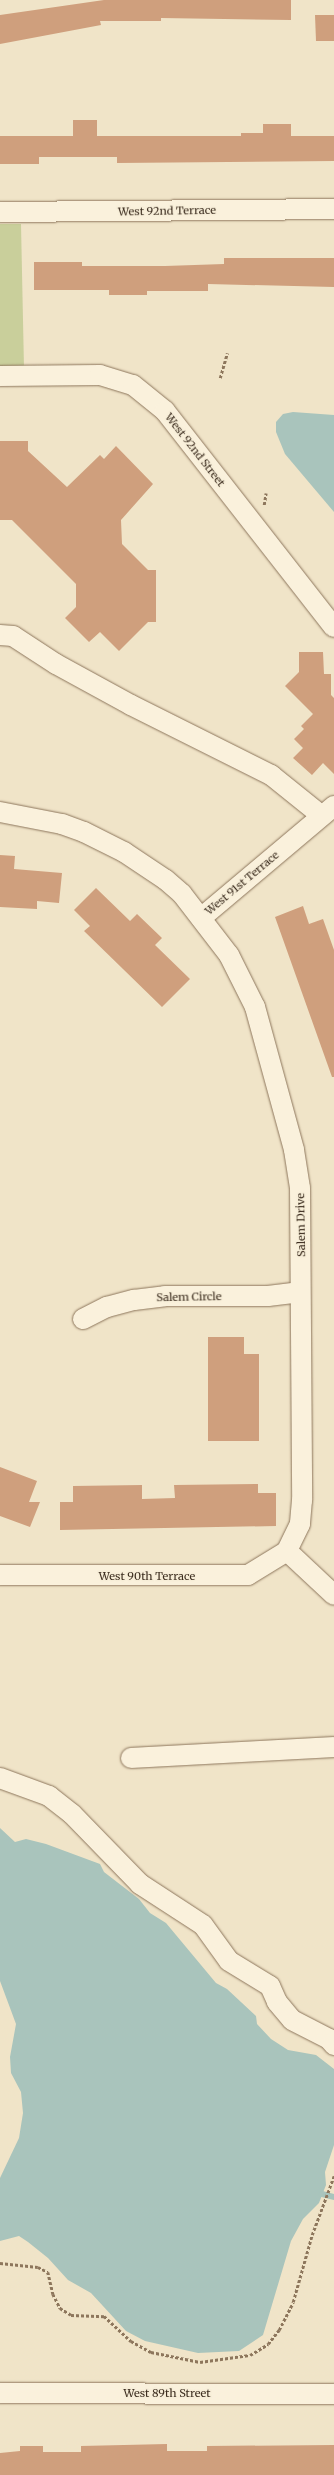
<!DOCTYPE html>
<html>
<head>
<meta charset="utf-8">
<style>
  body { margin:0 }
  #map { position:relative; width:334px; height:2475px; overflow:hidden; background:#f0e4c8; font-family:Merriweather,serif }
  div>[style] { position:absolute }
  [style*='--x'] { left:calc(var(--x)*1px); top:calc(var(--y)*1px); width:calc(var(--w)*1px); rotate:calc(var(--a)*1deg) }
  .green>* { inset:0; background:#c9cf9b }
  .water>* { inset:0; background:#a9c4bc }
  .stream>* { height:6px; margin:-3px; padding:0 3px; transform-origin:3px; border-radius:3px; background:#a9c4bc }
  .building>* { inset:0; background:#cf9f7d }
  .path>* { height:2.5px; margin-top:-1.25px; transform-origin:0; background:repeating-linear-gradient(90deg,#8d765c 0 3px,transparent 0 5px) }
  .roads { filter:drop-shadow(0 0 1px #8d765c) drop-shadow(0 0 1px #8d765c) }
  .minor>* { height:20px; margin:-10px; padding:0 10px; transform-origin:10px; border-radius:10px; background:#faf1dc }
  span { translate:-50% -50%; white-space:nowrap; text-align:center; line-height:1.15; -webkit-text-stroke:3px #f7eed8; paint-order:stroke }
  .street-label { font-size:11px; color:#3d2e20 }
</style>
</head>
<body>
<div id="map">
  <div class="green">
    <i style="clip-path:polygon(0 224px,21px 224px,24px 367px,0 367px)"></i>
  </div>
  <div class="water">
    <i style="clip-path:polygon(293px 412px,334px 415px,334px 512px,285px 454px,276px 432px,276px 422px,283px 414px)"></i>
    <i style="clip-path:polygon(0 1828px,15px 1842px,26px 1839px,46px 1844px,100px 1864px,104px 1872px,139px 1899px,150px 1913px,166px 1923px,216px 1983px,227px 1989px,256px 2016px,257px 2024px,271px 2039px,288px 2050px,316px 2055px,334px 2069px,334px 2145px,325px 2172px,326px 2185px,319px 2203px,303px 2219px,291px 2241px,263px 2335px,239px 2351px,198px 2353px,145px 2341px,126px 2331px,91px 2293px,68px 2280px,48px 2258px,28px 2242px,19px 2236px,0 2241px,0 2178px,19px 2138px,23px 2113px,21px 2092px,11px 2073px,10px 2057px,16px 2024px,0 1981px)"></i>
  </div>
  <div class="stream">
    <i style="--x:322;--y:2194;--w:12;--a:14"></i>
  </div>
  <div class="building">
    <i style="clip-path:polygon(104px 0,291px 0,291px 20px,161px 18px,161px 21px,100px 21px,101px 25px,0 44px,0 15px)"></i>
    <i style="clip-path:polygon(315px 15px,334px 15px,334px 41px,316px 41px)"></i>
    <i style="clip-path:polygon(73px 120px,97px 120px,97px 136px,241px 136px,241px 133px,263px 133px,263px 124px,291px 124px,291px 136px,334px 136px,334px 161px,117px 163px,117px 157px,39px 157px,39px 164px,0 164px,0 136px,73px 136px)"></i>
    <i style="clip-path:polygon(224px 258px,334px 258px,334px 287px,208px 284px,208px 291px,147px 291px,147px 295px,109px 295px,109px 290px,34px 290px,34px 262px,82px 262px,82px 266px,165px 266px,224px 264px)"></i>
    <i style="clip-path:polygon(0 441px,28px 441px,28px 451px,67px 487px,100px 455px,104px 459px,116px 446px,153px 484px,121px 520px,122px 544px,148px 570px,156px 570px,156px 622px,148px 622px,119px 651px,100px 632px,89px 642px,65px 618px,76px 607px,76px 584px,12px 520px,0 520px)"></i>
    <i style="clip-path:polygon(299px 652px,323px 652px,324px 674px,331px 674px,331px 695px,334px 698px,334px 774px,323px 763px,312px 775px,293px 758px,303px 748px,294px 739px,304px 729px,301px 726px,313px 714px,285px 686px,299px 672px)"></i>
    <i style="clip-path:polygon(0 855px,15px 856px,14px 869px,62px 873px,59px 903px,37px 901px,37px 909px,0 907px)"></i>
    <i style="clip-path:polygon(96px 888px,130px 921px,137px 914px,162px 938px,155px 945px,190px 979px,162px 1007px,84px 931px,90px 926px,74px 910px)"></i>
    <i style="clip-path:polygon(303px 906px,309px 924px,323px 919px,334px 950px,334px 1077px,332px 1077px,275px 917px)"></i>
    <i style="clip-path:polygon(208px 1337px,244px 1337px,244px 1354px,259px 1354px,259px 1441px,208px 1441px)"></i>
    <i style="clip-path:polygon(0 1467px,37px 1481px,29px 1502px,40px 1502px,30px 1527px,0 1516px)"></i>
    <i style="clip-path:polygon(258px 1484px,258px 1493px,276px 1493px,276px 1526px,60px 1530px,60px 1502px,73px 1502px,73px 1486px,142px 1485px,142px 1499px,175px 1498px,174px 1485px)"></i>
    <i style="clip-path:polygon(167px 2444px,167px 2451px,207px 2451px,207px 2446px,334px 2445px,334px 2475px,0 2475px,0 2453px,20px 2451px,20px 2446px,43px 2446px,43px 2452px,81px 2452px,81px 2446px)"></i>
  </div>
  <div class="path">
    <i style="--x:220;--y:378;--w:26;--a:-74"></i>
    <i style="--x:264;--y:505;--w:12;--a:-81"></i>
    <i style="--x:0;--y:2263;--w:38;--a:6"></i>
    <i style="--x:38;--y:2267;--w:11;--a:27"></i>
    <i style="--x:48;--y:2272;--w:23;--a:77"></i>
    <i style="--x:53;--y:2294;--w:16;--a:63"></i>
    <i style="--x:60;--y:2308;--w:13;--a:32"></i>
    <i style="--x:71;--y:2315;--w:33;--a:2"></i>
    <i style="--x:104;--y:2316;--w:37;--a:43"></i>
    <i style="--x:131;--y:2341;--w:23;--a:29"></i>
    <i style="--x:151;--y:2352;--w:50;--a:11.5"></i>
    <i style="--x:200;--y:2362;--w:50;--a:-8"></i>
    <i style="--x:250;--y:2355;--w:21;--a:-31"></i>
    <i style="--x:268;--y:2344;--w:18;--a:-52"></i>
    <i style="--x:279;--y:2330;--w:31;--a:-63"></i>
    <i style="--x:293;--y:2302;--w:70;--a:-74.2"></i>
    <i style="--x:312;--y:2235;--w:63;--a:-69.6"></i>
  </div>
  <div class="roads">
    <div class="minor">
      <i style="--x:0;--y:212;--w:334;--a:-0.5"></i>
      <i style="--x:0;--y:376;--w:100;--a:-0.6"></i>
      <i style="--x:100;--y:375;--w:34;--a:17"></i>
      <i style="--x:133;--y:385;--w:41;--a:39.1"></i>
      <i style="--x:165;--y:411;--w:274;--a:52"></i>
      <i style="--x:0;--y:635;--w:13;--a:4"></i>
      <i style="--x:13;--y:636;--w:51;--a:33.1"></i>
      <i style="--x:56;--y:664;--w:85;--a:28.7"></i>
      <i style="--x:131;--y:705;--w:157;--a:26.6"></i>
      <i style="--x:271;--y:775;--w:65;--a:38.8"></i>
      <i style="--x:0;--y:812;--w:63;--a:11"></i>
      <i style="--x:62;--y:824;--w:23;--a:20"></i>
      <i style="--x:84;--y:832;--w:45;--a:26.6"></i>
      <i style="--x:124;--y:852;--w:50;--a:33.7"></i>
      <i style="--x:166;--y:880;--w:21;--a:41"></i>
      <i style="--x:182;--y:894;--w:77;--a:52.4"></i>
      <i style="--x:229;--y:955;--w:58;--a:63.4"></i>
      <i style="--x:255;--y:1007;--w:148;--a:74.7"></i>
      <i style="--x:294;--y:1150;--w:38;--a:81"></i>
      <i style="--x:300;--y:1188;--w:312;--a:89.6"></i>
      <i style="--x:302;--y:1500;--w:24;--a:95"></i>
      <i style="--x:300;--y:1524;--w:30;--a:116"></i>
      <i style="--x:201;--y:918;--w:174;--a:-40.1"></i>
      <i style="--x:83;--y:1319;--w:27;--a:-27"></i>
      <i style="--x:107;--y:1307;--w:28;--a:-15"></i>
      <i style="--x:134;--y:1300;--w:31;--a:-7"></i>
      <i style="--x:165;--y:1296;--w:103;--a:0"></i>
      <i style="--x:268;--y:1296;--w:31;--a:-7"></i>
      <i style="--x:287;--y:1551;--w:64;--a:43.1"></i>
      <i style="--x:0;--y:1575;--w:248;--a:0"></i>
      <i style="--x:248;--y:1575;--w:46;--a:-31.6"></i>
      <i style="--x:131;--y:1758;--w:203;--a:-3.1"></i>
      <i style="--x:0;--y:1778;--w:52;--a:20.2"></i>
      <i style="--x:49;--y:1796;--w:29;--a:38"></i>
      <i style="--x:72;--y:1814;--w:98;--a:45.8"></i>
      <i style="--x:140;--y:1884;--w:75;--a:33.1"></i>
      <i style="--x:203;--y:1925;--w:44;--a:54.2"></i>
      <i style="--x:229;--y:1961;--w:48;--a:31.4"></i>
      <i style="--x:270;--y:1986;--w:17;--a:66"></i>
      <i style="--x:277;--y:2002;--w:23;--a:50"></i>
      <i style="--x:292;--y:2020;--w:42;--a:27.2"></i>
      <i style="--x:329;--y:2039;--w:8;--a:50"></i>
      <i style="--x:0;--y:2393;--w:334;--a:0.2"></i>
    </div>
  </div>
  <div class="street-label">
    <span style="left:167px;top:211px;rotate:-1deg">West 92nd Terrace</span>
    <span style="left:195px;top:450px;rotate:52deg">West 92nd Street</span>
    <span style="left:242px;top:883px;rotate:-40deg">West 91st Terrace</span>
    <span style="left:301px;top:1225px;rotate:-91deg">Salem Drive</span>
    <span style="left:189px;top:1297px;rotate:-1deg">Salem Circle</span>
    <span style="left:147px;top:1576px">West 90th Terrace</span>
    <span style="left:167px;top:2393px">West 89th Street</span>
  </div>
</div>
</body>
</html>
